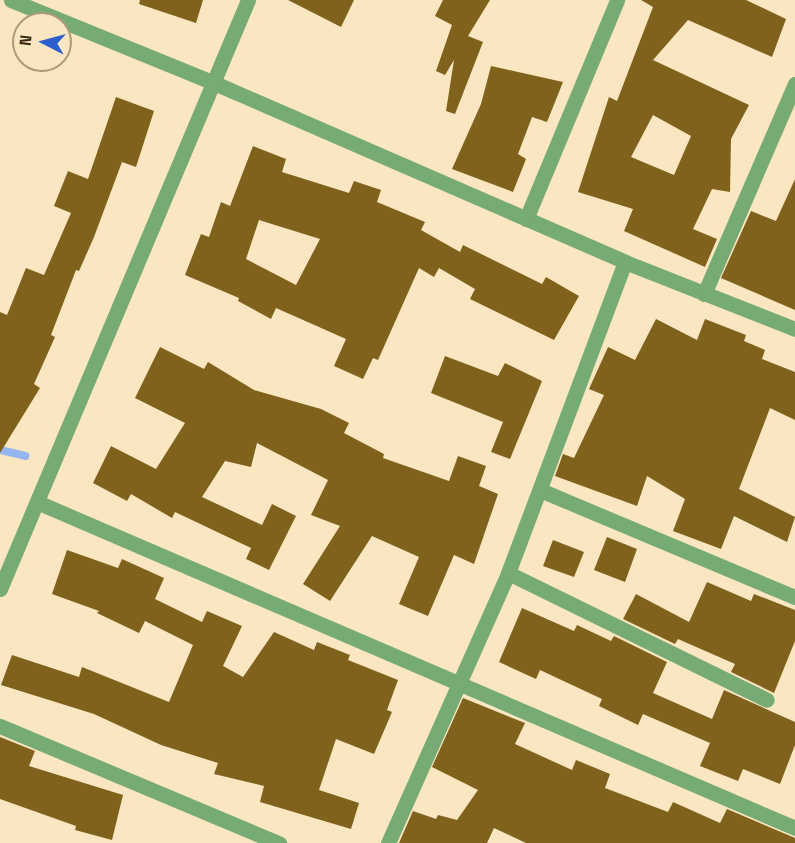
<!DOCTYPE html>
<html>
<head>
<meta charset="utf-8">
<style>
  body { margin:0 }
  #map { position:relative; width:795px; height:843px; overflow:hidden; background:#fae6c1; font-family:"Space Grotesk",sans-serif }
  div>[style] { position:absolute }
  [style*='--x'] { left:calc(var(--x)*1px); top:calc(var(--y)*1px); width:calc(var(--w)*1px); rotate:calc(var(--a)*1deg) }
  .stream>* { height:8px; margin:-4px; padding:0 4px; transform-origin:4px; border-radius:4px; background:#95b5f0 }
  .building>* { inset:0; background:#81621d }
  .minor>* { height:15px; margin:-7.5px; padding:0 7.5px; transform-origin:7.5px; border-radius:7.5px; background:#77ab74 }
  span { translate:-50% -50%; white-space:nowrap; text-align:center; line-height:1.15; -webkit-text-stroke:6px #fae6c1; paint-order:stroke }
  .north { position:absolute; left:12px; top:12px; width:60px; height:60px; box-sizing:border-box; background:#fae6c1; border:2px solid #ac9b7a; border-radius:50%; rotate:276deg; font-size:16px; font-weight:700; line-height:24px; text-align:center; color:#372a0f }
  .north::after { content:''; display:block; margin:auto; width:21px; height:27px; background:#2c5ecd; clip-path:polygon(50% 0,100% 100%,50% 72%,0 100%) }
</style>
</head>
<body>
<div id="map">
  <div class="stream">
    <i style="--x:0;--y:450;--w:26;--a:13"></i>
  </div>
  <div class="building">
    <i style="clip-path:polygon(140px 0,203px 0,196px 23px,139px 4px)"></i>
    <i style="clip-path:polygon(288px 0,354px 0,341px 27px)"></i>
    <i style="clip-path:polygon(443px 0,490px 0,468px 36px,483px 42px,455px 114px,446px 111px,454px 60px,445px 75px,436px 71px,452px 25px,435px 16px)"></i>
    <i style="clip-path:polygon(evenodd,641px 0,746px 0,786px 19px,772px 57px,688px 20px,653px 60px,749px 105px,731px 139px,730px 192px,712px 189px,693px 229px,717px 239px,705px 267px,624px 231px,633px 209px,578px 192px,609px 97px,617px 101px,653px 7px,641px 0,653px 115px,691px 136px,674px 175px,631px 157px,653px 115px)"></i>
    <i style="clip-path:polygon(491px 66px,563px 82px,547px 122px,532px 117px,518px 154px,526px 159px,513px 192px,452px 169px,481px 104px)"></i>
    <i style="clip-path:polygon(116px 97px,154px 111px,136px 167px,122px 162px,94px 237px,79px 271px,76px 270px,51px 335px,55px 337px,34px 384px,40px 388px,0 453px,0 312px,7px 315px,26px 268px,44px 275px,71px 213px,54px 206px,68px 171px,88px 179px)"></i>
    <i style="clip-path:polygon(evenodd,253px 146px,286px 159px,282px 172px,349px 193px,354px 181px,381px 190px,377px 202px,425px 222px,421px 230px,460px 252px,463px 245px,542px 284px,546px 277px,579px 296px,554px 340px,470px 299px,475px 289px,439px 268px,434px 277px,419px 268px,378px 360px,373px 358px,363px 379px,334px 366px,346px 339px,276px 308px,271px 319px,238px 301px,239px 298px,185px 275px,201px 234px,209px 237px,221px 202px,230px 206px,253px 146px,259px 220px,320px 239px,296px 285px,246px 259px,259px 220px)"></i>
    <i style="clip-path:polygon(795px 179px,795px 310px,721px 278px,751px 211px,776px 221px)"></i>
    <i style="clip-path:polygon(656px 319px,697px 340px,705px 319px,746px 335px,744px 341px,765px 350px,762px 359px,795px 372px,795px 420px,770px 408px,739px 489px,795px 517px,787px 542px,734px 516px,721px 549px,673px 531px,685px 499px,647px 476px,637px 506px,555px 476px,563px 454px,574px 458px,604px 395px,589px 389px,608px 347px,635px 360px)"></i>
    <i style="clip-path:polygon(160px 347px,204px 369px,208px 362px,254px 390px,321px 409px,349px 423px,344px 433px,384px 454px,383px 458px,449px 481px,458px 456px,486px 466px,479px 486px,498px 494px,474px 564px,454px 555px,428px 616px,399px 604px,419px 557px,372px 536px,330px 601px,303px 584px,340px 526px,311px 515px,328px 480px,257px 443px,251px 467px,225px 461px,202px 497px,262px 525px,272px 504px,296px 516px,269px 570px,246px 559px,251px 548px,175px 512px,172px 518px,131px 494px,127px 501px,93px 483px,111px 446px,156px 469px,185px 423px,135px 398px)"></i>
    <i style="clip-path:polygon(445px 356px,498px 376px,505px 363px,542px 381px,510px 459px,491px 452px,503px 422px,431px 393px)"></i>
    <i style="clip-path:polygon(607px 537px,637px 549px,625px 582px,594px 570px)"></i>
    <i style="clip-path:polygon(553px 540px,584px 552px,574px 577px,543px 566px)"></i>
    <i style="clip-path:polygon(67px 550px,118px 568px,122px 559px,164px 578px,155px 599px,202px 622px,207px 611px,242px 626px,223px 666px,243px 677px,274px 632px,314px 650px,317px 642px,350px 655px,348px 660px,398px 680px,387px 710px,392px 712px,374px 754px,336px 739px,319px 790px,359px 803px,351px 829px,260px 802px,264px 786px,214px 774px,218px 763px,161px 745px,94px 714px,1px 685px,12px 655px,79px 677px,82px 667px,169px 702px,193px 645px,145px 621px,139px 633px,97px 613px,99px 611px,52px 594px)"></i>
    <i style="clip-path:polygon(707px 582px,751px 601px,754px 594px,795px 610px,795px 641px,774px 693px,731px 672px,735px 664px,678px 639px,675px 644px,623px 619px,636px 594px,689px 622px)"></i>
    <i style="clip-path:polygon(522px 608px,574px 631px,577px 625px,611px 641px,614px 636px,667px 662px,653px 693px,712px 719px,724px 690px,795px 722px,795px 745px,780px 784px,743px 769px,738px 781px,700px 766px,710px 743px,643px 714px,638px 725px,599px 706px,602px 699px,540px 670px,536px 679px,499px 662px)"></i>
    <i style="clip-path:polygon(463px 698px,525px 723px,515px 744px,572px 770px,576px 760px,610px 774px,605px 788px,668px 812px,673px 802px,720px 823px,727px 809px,795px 838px,795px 843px,526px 843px,494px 828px,487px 843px,399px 843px,413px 811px,436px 819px,438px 815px,457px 820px,478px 790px,432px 767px)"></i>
    <i style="clip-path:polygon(0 737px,35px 751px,29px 766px,123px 795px,112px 840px,75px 830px,76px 826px,0 799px)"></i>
  </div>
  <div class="minor">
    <i style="--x:11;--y:0;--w:217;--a:22.2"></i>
    <i style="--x:212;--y:82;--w:451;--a:23.5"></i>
    <i style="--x:625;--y:262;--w:183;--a:21.5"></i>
    <i style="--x:526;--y:219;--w:237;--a:-67.4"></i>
    <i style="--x:704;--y:294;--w:229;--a:-66.6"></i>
    <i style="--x:540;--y:490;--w:277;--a:22.8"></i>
    <i style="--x:37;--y:502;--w:825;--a:23.27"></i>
    <i style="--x:508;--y:573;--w:288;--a:26.1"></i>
    <i style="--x:0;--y:589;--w:639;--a:-67.17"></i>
    <i style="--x:0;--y:726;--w:303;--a:22.8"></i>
    <i style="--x:388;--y:843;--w:295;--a:-66"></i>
    <i style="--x:508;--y:573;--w:332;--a:-69.4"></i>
  </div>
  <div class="north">N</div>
</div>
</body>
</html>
